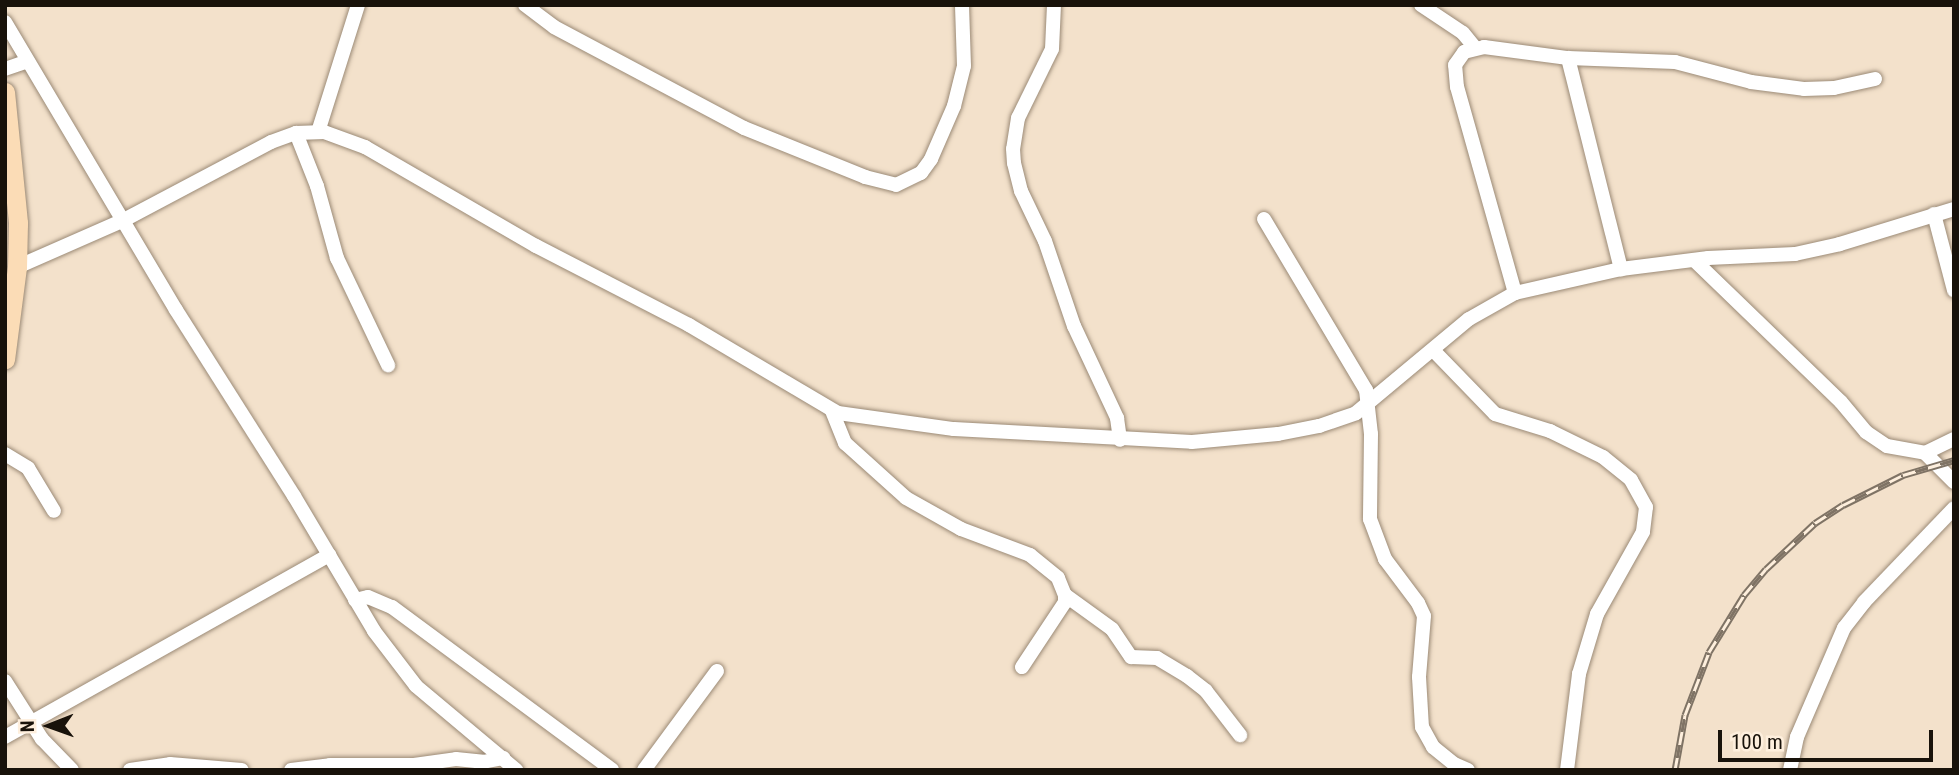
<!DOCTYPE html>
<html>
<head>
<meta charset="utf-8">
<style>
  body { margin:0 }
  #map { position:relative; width:1959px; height:775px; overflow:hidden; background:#f3e1cb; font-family:"Roboto Condensed",sans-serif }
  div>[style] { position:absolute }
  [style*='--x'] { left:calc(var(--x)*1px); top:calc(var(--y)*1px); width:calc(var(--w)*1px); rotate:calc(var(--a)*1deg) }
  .roads { filter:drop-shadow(0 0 2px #9b8a76) drop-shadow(0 0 2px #9b8a76) }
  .minor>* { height:14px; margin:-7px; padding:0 7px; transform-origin:7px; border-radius:7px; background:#fff }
  .major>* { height:19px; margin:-9.5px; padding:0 9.5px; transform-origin:9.5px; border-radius:9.5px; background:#fbdcb6 }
  .rail>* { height:7px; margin-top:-3.5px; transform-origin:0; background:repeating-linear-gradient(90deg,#feefdd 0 13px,#7f7365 0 26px); box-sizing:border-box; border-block:2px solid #7f7365 }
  span { translate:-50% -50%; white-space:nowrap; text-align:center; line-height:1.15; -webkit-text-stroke:6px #feefdd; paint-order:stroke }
  .frame { position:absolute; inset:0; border:7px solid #18120a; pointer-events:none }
  .north { position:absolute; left:14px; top:691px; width:70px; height:70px; -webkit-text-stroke:5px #feefdd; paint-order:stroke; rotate:269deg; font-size:19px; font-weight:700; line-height:28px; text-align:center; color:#18120a }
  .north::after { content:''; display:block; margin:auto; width:24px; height:32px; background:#18120a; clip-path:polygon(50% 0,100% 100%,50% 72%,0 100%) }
  .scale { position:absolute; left:1718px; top:730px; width:215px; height:32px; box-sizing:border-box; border:4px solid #18120a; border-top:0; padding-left:9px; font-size:21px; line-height:24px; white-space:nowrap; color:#18120a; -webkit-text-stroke:5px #feefdd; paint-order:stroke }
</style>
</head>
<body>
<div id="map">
  <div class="roads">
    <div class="minor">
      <i style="--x:525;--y:5;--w:36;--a:37"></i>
      <i style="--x:554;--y:27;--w:215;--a:28"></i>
      <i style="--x:744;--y:128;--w:131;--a:22"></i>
      <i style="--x:865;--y:177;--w:32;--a:14"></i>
      <i style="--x:896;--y:185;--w:28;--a:-26"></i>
      <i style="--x:921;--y:173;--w:17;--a:-54"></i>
      <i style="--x:931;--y:159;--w:58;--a:-66.5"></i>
      <i style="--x:954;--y:106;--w:41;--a:-76"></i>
      <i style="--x:964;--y:66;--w:61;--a:-91.9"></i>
      <i style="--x:1054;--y:5;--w:44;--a:92.6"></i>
      <i style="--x:1052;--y:49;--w:77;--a:116.2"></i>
      <i style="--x:1018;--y:118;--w:31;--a:99"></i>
      <i style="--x:1013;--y:149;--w:14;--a:86"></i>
      <i style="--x:1014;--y:163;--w:29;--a:76"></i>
      <i style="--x:1021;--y:191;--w:55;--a:64.4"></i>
      <i style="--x:1045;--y:241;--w:90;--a:71.2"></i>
      <i style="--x:1074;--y:326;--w:102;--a:64.9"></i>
      <i style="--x:1117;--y:418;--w:22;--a:82"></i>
      <i style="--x:1421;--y:5;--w:50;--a:33.7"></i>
      <i style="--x:1463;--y:33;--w:19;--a:51"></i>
      <i style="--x:5;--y:22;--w:335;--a:59.3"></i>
      <i style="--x:176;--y:310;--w:220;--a:57.6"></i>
      <i style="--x:294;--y:496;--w:157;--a:59.3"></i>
      <i style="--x:374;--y:631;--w:69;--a:52.6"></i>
      <i style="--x:416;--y:686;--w:131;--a:40"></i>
      <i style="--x:1568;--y:58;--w:218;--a:75.9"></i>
      <i style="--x:5;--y:69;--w:24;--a:-19"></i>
      <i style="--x:318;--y:132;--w:133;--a:-72.5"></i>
      <i style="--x:296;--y:133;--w:57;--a:68.4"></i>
      <i style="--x:317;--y:186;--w:75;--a:74.5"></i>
      <i style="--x:337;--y:258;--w:119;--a:64.5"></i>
      <i style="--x:1934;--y:214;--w:79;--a:75.3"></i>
      <i style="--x:1264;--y:219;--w:199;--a:59.2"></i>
      <i style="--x:1366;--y:390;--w:44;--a:83.5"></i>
      <i style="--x:1371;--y:434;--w:85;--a:90.7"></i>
      <i style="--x:1370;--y:519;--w:43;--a:69.4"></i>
      <i style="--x:1385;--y:559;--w:55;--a:53.1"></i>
      <i style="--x:1418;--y:603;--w:14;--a:65"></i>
      <i style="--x:1424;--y:616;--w:61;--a:94.7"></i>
      <i style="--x:1419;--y:677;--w:50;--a:86.6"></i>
      <i style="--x:1422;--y:727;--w:23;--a:61"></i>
      <i style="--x:1433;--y:747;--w:27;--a:39"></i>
      <i style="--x:1454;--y:764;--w:15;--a:23"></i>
      <i style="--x:1694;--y:260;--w:204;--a:44"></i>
      <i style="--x:1841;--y:402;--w:39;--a:50"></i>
      <i style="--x:1866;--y:432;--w:25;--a:34"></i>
      <i style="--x:1887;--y:446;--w:39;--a:10"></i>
      <i style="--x:1925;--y:453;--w:41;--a:45"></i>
      <i style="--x:17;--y:267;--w:115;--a:-23.7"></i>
      <i style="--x:122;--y:221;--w:169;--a:-27.9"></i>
      <i style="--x:271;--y:142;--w:27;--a:-20"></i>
      <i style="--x:296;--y:133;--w:28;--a:-2"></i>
      <i style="--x:324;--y:132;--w:44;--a:20.1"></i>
      <i style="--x:365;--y:147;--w:198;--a:30.1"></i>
      <i style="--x:536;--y:246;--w:172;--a:27.3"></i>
      <i style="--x:689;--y:325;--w:173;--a:30.6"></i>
      <i style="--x:838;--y:413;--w:117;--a:7.9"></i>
      <i style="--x:954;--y:429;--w:238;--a:3.1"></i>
      <i style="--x:1192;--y:442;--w:86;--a:-5.3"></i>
      <i style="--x:1278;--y:434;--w:42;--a:-11"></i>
      <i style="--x:1319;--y:426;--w:39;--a:-19"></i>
      <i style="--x:1356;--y:413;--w:147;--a:-39.8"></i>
      <i style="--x:1469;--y:319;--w:53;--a:-29.5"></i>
      <i style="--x:1515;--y:293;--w:109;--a:-12.8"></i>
      <i style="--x:1621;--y:269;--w:88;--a:-7.2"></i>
      <i style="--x:1708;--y:258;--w:87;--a:-2.6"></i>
      <i style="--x:1795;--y:254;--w:46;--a:-12.5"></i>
      <i style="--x:1840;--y:244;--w:119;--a:-17.1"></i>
      <i style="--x:1515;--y:293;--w:214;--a:-105.7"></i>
      <i style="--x:1457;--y:87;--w:22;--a:-95"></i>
      <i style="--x:1455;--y:65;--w:16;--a:-55"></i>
      <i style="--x:1464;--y:52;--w:21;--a:-14"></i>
      <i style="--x:1484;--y:47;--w:85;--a:7.5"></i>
      <i style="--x:1568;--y:58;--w:107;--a:2.1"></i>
      <i style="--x:1675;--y:62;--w:79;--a:14.7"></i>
      <i style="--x:1751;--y:82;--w:53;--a:7.5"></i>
      <i style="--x:1804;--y:89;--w:30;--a:-2"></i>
      <i style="--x:1834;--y:88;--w:42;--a:-12.4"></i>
      <i style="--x:1433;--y:350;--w:89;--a:45.9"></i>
      <i style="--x:1495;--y:414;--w:58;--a:17.2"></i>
      <i style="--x:1550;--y:431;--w:59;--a:26.1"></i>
      <i style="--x:1603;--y:457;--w:36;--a:39"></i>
      <i style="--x:1631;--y:480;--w:31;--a:61"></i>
      <i style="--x:1646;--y:507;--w:25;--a:97"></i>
      <i style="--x:1643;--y:532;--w:94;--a:119.3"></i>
      <i style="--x:1597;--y:614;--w:63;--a:106.7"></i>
      <i style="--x:1579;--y:674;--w:97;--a:97.1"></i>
      <i style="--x:832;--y:411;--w:35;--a:68"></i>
      <i style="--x:845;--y:443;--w:82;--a:42"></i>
      <i style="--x:906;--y:498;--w:63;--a:29.4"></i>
      <i style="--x:961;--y:529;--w:74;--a:20.6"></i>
      <i style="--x:1030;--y:555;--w:36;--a:39"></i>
      <i style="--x:1058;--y:578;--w:18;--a:68"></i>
      <i style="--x:1065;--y:595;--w:7;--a:90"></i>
      <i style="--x:1065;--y:602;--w:78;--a:123.5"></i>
      <i style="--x:1925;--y:453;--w:32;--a:-26"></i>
      <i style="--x:5;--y:454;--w:27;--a:31"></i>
      <i style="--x:28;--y:468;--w:50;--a:58.8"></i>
      <i style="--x:1065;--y:595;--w:58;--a:35.9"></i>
      <i style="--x:1112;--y:629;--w:34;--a:56"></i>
      <i style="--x:1131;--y:657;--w:26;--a:2"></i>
      <i style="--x:1157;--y:658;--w:35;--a:31"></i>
      <i style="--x:1187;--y:676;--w:24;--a:38"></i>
      <i style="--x:1206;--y:691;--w:56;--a:52.3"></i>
      <i style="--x:355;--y:600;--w:13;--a:-13"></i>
      <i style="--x:368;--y:597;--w:26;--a:23"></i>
      <i style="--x:392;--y:607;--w:274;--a:36.5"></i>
      <i style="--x:5;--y:681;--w:69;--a:57.5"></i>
      <i style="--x:42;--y:739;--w:43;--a:45.9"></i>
      <i style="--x:5;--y:737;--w:372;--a:-29.3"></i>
      <i style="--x:130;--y:770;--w:40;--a:-8.5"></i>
      <i style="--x:170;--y:764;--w:72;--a:4.8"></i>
      <i style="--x:291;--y:770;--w:39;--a:-7"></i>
      <i style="--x:330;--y:765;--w:84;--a:0"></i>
      <i style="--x:414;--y:765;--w:42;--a:-8.1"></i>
      <i style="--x:456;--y:759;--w:27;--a:6"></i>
      <i style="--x:483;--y:762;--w:21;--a:-11"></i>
      <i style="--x:644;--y:770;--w:123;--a:-53.6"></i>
      <i style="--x:1790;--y:770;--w:34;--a:-78"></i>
      <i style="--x:1797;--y:737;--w:119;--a:-66.7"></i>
      <i style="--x:1844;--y:628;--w:33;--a:-52"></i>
      <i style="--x:1864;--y:602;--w:130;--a:-46.2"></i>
    </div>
    <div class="major">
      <i style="--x:5;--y:92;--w:132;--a:84.3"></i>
      <i style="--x:18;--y:223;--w:44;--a:91.3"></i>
      <i style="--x:17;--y:267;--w:93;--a:97.4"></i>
    </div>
  </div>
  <div class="rail">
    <i style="--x:1675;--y:770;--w:56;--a:-79.7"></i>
    <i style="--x:1685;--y:715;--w:67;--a:-69.1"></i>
    <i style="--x:1709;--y:652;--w:67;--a:-58.4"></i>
    <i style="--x:1744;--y:595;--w:34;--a:-50"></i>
    <i style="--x:1766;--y:569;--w:67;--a:-43.2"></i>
    <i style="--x:1815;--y:523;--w:33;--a:-33"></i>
    <i style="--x:1843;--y:505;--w:67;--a:-26.6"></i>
    <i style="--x:1903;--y:475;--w:53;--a:-16.4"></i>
  </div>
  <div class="frame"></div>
  <div class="north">N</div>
  <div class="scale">100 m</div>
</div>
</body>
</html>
